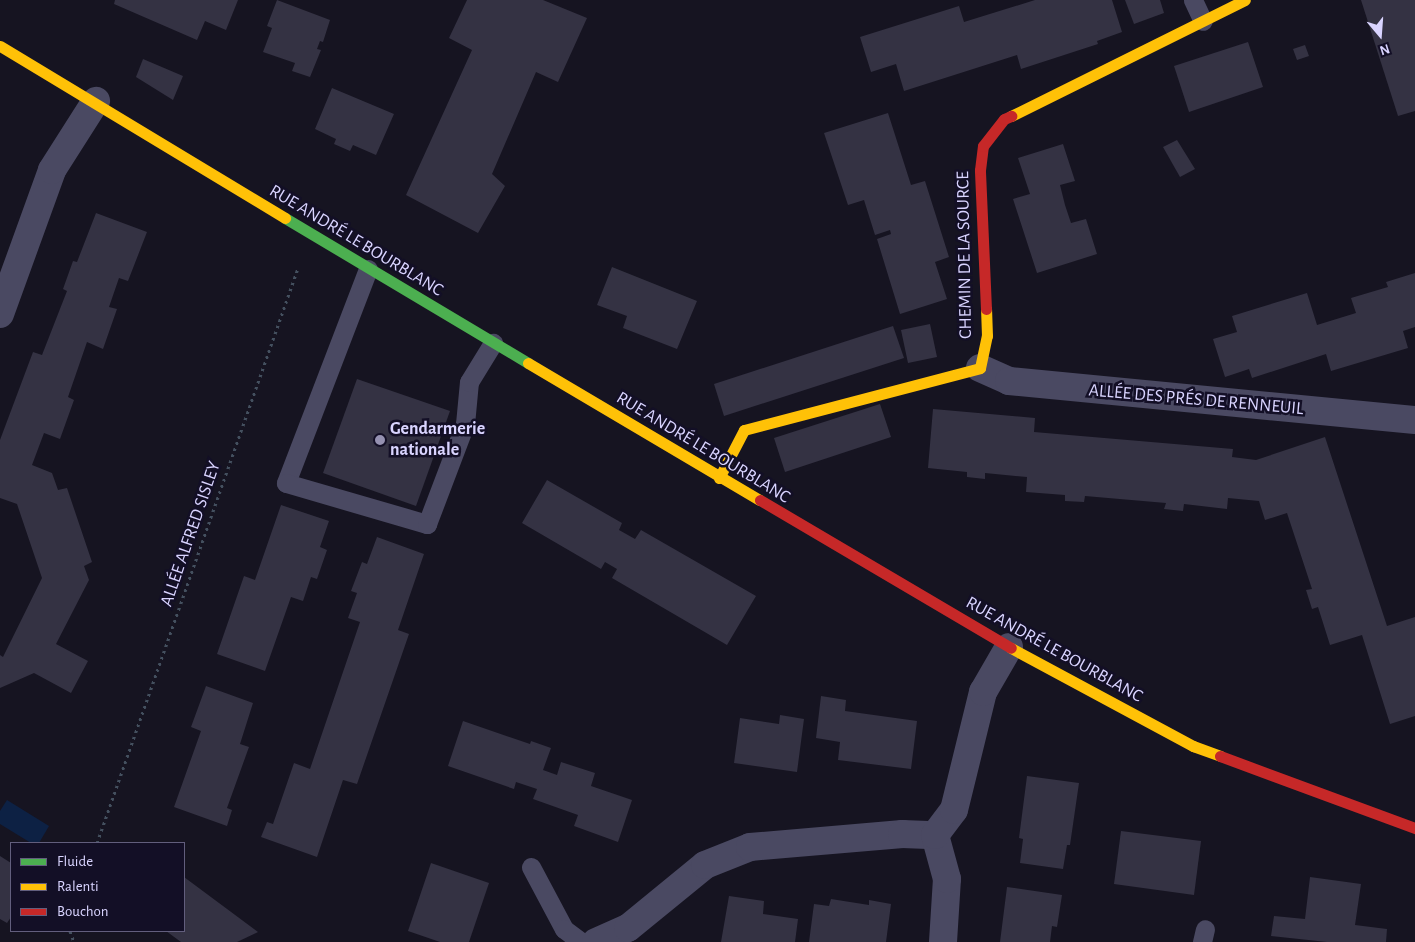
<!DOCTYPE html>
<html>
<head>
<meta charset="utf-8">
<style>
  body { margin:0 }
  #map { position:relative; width:1415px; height:942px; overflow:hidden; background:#161421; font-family:"Alegreya Sans",sans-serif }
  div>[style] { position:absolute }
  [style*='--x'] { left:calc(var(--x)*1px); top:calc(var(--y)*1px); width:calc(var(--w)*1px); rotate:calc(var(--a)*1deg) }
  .water>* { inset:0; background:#0d2144 }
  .building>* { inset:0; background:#343243 }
  .path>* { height:3px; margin-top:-1.5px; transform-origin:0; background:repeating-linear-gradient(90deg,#44505f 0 2.5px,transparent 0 6.5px) }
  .lane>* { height:19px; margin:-9.5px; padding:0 9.5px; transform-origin:9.5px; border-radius:9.5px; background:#4a4962 }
  .street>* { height:28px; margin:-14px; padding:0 14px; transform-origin:14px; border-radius:14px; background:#4a4962 }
  .fast>* { height:11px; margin:-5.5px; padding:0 5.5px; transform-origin:5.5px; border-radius:5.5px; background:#4caf50 }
  .slow>* { height:11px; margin:-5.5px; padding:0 5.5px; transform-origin:5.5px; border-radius:5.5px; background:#ffc107 }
  .jam>* { height:11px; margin:-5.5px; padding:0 5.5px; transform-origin:5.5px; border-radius:5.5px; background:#c62828 }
  .dots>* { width:14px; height:14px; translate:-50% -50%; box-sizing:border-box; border:2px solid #130f26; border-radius:50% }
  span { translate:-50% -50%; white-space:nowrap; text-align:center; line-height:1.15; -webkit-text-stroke:5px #130f26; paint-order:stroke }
  .street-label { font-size:18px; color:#d9d4ff }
  .poi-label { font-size:18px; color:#d9d4ff; font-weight:700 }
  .left { translate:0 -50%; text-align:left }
  .legend { position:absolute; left:10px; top:842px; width:175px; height:90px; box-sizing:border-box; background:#130f26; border:1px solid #625e7d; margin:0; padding:6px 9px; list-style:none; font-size:15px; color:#d9d4ff }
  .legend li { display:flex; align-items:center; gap:10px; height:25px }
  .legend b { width:25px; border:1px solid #625e7d }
  .north { position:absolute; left:1355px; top:10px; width:50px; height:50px; -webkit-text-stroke:4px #130f26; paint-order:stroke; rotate:162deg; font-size:14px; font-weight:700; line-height:20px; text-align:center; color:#d9d4ff }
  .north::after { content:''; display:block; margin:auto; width:18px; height:22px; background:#d9d4ff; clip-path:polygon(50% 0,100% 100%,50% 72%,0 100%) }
</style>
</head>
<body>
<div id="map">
  <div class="water">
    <i style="clip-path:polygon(7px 800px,49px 826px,39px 843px,31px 843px,0 824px,0 811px)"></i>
  </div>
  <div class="building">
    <i style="clip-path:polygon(115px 0,238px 0,226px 30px,205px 21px,197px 40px,114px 4px)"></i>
    <i style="clip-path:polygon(277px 0,330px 20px,323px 42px,320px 41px,317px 49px,321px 50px,310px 77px,292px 71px,295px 63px,263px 52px,272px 28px,267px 26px)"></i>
    <i style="clip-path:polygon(467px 0,543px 0,587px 18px,558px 82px,536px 72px,492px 174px,505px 186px,478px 233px,406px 195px,472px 50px,449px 38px)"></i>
    <i style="clip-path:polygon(1035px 0,1112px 0,1122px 32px,1097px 41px,1098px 44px,1021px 69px,1017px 55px,904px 91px,896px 64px,871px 72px,860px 37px,959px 6px,964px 22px)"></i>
    <i style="clip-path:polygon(1125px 0,1160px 0,1164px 13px,1134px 24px)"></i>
    <i style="clip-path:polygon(1361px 0,1415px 0,1415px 111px,1398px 116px)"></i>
    <i style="clip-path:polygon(1248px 42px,1263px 87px,1189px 112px,1174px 66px)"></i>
    <i style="clip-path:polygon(1305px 45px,1309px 56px,1297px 60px,1293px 49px)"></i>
    <i style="clip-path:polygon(143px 59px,183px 76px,173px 100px,136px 77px)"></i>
    <i style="clip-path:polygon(332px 88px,394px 114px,376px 155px,353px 145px,350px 151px,334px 144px,336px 139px,315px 129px)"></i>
    <i style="clip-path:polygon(888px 113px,911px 185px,925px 181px,949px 257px,935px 262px,947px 299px,900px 314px,877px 239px,891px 234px,890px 230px,875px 235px,864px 200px,848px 205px,824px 133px)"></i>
    <i style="clip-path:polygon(1177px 140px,1195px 169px,1180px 177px,1163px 147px)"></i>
    <i style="clip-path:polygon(1063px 144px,1075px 181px,1060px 185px,1065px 205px,1071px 223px,1086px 219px,1097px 254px,1037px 273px,1013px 199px,1030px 194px,1018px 158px)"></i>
    <i style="clip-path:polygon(96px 213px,147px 232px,128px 281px,119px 278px,109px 307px,117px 309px,103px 349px,87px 342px,68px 397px,74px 400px,60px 439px,44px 433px,32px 465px,52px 473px,58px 490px,67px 488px,92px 562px,84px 566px,89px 580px,56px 644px,88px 661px,71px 693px,34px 673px,0 688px,0 655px,3px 657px,42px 578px,17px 504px,0 498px,0 440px,33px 352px,42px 355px,67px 291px,63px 289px,73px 261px,77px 262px)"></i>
    <i style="clip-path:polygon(612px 267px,697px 301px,677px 349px,623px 328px,627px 316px,597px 305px)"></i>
    <i style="clip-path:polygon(1415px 273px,1415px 327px,1403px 331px,1408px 348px,1331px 371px,1326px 354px,1252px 378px,1249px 369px,1225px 377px,1213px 339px,1237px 332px,1232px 316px,1307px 293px,1317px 325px,1356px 313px,1351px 298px,1388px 287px,1386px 282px)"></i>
    <i style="clip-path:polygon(930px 324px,937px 357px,908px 363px,901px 330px)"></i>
    <i style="clip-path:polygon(893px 326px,904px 358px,724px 416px,714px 384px)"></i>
    <i style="clip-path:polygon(357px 379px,450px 411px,416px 506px,323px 473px)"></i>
    <i style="clip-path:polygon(880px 404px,891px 437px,785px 472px,774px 438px)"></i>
    <i style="clip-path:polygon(933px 409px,1035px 418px,1034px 432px,1233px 449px,1232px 457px,1256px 460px,1325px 437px,1387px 626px,1415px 617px,1415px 716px,1390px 724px,1362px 635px,1330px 645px,1318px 607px,1312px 609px,1306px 590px,1312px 589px,1287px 513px,1265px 520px,1259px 501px,1228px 498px,1227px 509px,1184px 504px,1183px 511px,1164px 509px,1166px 503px,1085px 496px,1084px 502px,1065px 501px,1065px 495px,1026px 492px,1027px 477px,985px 473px,985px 479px,967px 477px,967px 472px,928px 468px)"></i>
    <i style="clip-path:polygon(547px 480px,622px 523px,619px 530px,635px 539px,641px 530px,756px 596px,727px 645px,612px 578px,617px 569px,605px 562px,601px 569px,522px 523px)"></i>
    <i style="clip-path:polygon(281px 505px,329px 521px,320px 547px,327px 550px,317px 579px,311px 577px,303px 601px,291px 597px,265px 671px,217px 654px,244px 576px,255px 580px)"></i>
    <i style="clip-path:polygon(377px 537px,424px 554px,398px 630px,409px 634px,357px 784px,343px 780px,317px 857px,261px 837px,267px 822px,273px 824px,294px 763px,310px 769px,360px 622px,348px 618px,357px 593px,351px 591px,362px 562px,367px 564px)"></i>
    <i style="clip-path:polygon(206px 686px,253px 703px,240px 744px,249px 747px,227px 808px,232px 810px,227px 826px,174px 807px,201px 731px,191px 727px)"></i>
    <i style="clip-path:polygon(821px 696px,846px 700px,845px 711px,917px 721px,911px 769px,838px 760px,840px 742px,816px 738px)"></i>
    <i style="clip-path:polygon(780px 715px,804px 719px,797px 772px,734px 763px,740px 718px,779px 724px)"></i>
    <i style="clip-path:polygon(463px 721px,530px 744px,531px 741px,551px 748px,543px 770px,557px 775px,561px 762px,595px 773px,591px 786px,632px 800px,618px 842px,574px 826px,578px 815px,533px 799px,537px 789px,516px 782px,514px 789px,448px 766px)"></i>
    <i style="clip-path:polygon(1027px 776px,1079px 783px,1070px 845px,1067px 845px,1063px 869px,1020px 863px,1023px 839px,1019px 838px)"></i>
    <i style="clip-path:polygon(1121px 831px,1201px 841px,1194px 895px,1114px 884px)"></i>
    <i style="clip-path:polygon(0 856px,11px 863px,11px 917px,7px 923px,0 919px)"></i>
    <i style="clip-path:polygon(431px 863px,489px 883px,469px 942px,440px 942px,408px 931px)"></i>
    <i style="clip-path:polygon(184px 877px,258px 932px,237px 942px,181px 942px,166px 931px,184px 931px)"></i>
    <i style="clip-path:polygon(1310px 877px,1361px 884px,1355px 925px,1387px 929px,1386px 942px,1327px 942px,1271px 936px,1274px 916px,1305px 919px)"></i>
    <i style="clip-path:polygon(1007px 887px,1062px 895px,1057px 927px,1052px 926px,1050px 942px,1000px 942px)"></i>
    <i style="clip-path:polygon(729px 896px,764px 901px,763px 914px,798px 919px,795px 942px,721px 942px)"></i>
    <i style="clip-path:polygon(831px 899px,869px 905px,869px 900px,891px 904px,886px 942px,809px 942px,814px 904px,829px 906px)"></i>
  </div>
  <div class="path">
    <i style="--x:97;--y:843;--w:609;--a:-70.73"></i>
    <i style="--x:70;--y:931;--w:12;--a:70"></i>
  </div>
  <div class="lane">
    <i style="--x:1193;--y:0;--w:23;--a:65"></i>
    <i style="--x:368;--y:269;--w:229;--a:111"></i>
    <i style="--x:286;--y:483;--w:147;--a:16.2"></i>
    <i style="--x:427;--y:524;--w:107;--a:-69.2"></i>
    <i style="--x:465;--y:424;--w:42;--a:-84.6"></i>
    <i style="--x:469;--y:382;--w:46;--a:-58.4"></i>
    <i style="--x:531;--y:867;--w:70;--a:62"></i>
    <i style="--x:564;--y:929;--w:21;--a:37"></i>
    <i style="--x:1202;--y:942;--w:13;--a:-77"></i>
  </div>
  <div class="street">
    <i style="--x:0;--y:314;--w:153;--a:-70.1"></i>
    <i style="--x:52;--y:170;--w:82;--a:-57.5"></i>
    <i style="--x:980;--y:368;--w:32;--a:24"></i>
    <i style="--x:1009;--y:381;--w:408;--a:5.5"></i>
    <i style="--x:596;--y:942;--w:35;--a:-24"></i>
    <i style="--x:628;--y:928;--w:99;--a:-39.3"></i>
    <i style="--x:705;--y:865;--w:48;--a:-21.8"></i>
    <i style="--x:750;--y:847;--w:153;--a:-4.9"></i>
    <i style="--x:902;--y:834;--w:33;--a:2"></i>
    <i style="--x:943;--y:942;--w:63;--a:-86.4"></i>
    <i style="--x:947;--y:879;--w:46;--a:-105.3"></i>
    <i style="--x:935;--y:835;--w:31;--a:-53"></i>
    <i style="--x:954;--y:810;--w:122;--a:-76.2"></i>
    <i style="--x:983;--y:692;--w:52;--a:-60"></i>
  </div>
  <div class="fast">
    <i style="--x:285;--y:218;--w:283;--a:30.8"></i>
  </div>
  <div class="slow">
    <i style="--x:0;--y:46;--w:333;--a:31.1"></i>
    <i style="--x:1011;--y:116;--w:261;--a:-26.4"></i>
    <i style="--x:528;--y:363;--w:269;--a:30.6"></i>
    <i style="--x:719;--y:478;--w:54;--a:-62.5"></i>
    <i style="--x:744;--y:430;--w:244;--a:-14.7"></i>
    <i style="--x:980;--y:368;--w:33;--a:-78"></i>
    <i style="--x:987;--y:336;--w:27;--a:-92"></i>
    <i style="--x:1011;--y:648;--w:207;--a:28.3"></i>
    <i style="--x:1193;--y:746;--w:29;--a:20"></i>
  </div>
  <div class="jam">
    <i style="--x:986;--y:309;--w:139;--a:-92.5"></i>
    <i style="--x:980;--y:170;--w:24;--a:-83"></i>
    <i style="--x:983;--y:146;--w:34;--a:-52"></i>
    <i style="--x:1004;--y:119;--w:8;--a:-23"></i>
    <i style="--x:760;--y:500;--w:291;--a:30.5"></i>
    <i style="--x:1220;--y:756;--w:208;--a:20.3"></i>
  </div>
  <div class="dots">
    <i style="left:380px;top:440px;background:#9591b1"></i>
  </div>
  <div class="street-label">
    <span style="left:356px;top:241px;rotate:31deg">RUE ANDRÉ LE BOURBLANC</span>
    <span style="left:965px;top:255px;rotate:-91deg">CHEMIN DE LA SOURCE</span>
    <span style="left:1196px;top:400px;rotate:5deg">ALLÉE DES PRÉS DE RENNEUIL</span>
    <span style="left:703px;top:448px;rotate:31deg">RUE ANDRÉ LE BOURBLANC</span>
    <span style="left:191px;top:534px;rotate:-71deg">ALLÉE ALFRED SISLEY</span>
    <span style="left:1054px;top:650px;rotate:29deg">RUE ANDRÉ LE BOURBLANC</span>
  </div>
  <div class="poi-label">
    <span class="left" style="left:390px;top:440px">Gendarmerie<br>nationale</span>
  </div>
  <ul class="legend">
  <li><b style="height:6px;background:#4caf50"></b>Fluide</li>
  <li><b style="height:6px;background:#ffc107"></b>Ralenti</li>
  <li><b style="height:6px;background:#c62828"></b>Bouchon</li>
  </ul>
  <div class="north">N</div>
</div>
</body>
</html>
